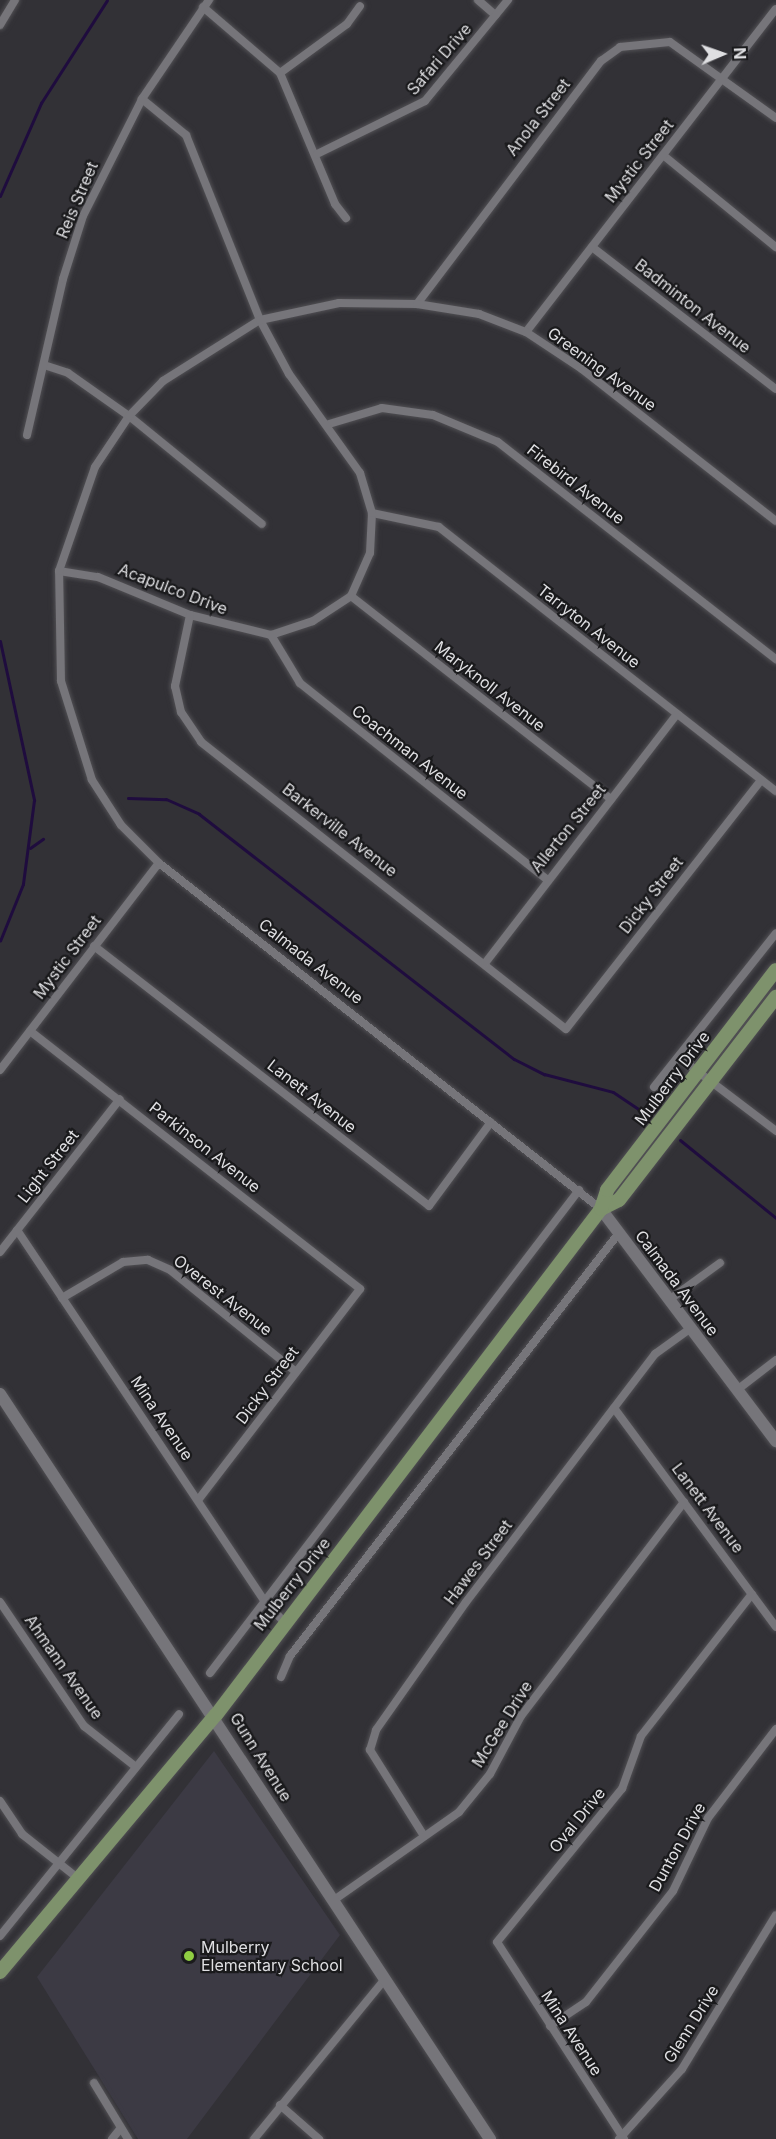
<!DOCTYPE html>
<html>
<head>
<meta charset="utf-8">
<style>
  body { margin:0 }
  #map { position:relative; width:776px; height:2139px; overflow:hidden; background:#323136; font-family:Inter,sans-serif }
  div>[style] { position:absolute }
  [style*='--x'] { left:calc(var(--x)*1px); top:calc(var(--y)*1px); width:calc(var(--w)*1px); rotate:calc(var(--a)*1deg) }
  .built>* { inset:0; background:#3c3a44 }
  .stream>* { height:3px; margin:-1.5px; padding:0 1.5px; transform-origin:1.5px; border-radius:1.5px; background:#1f0c3e }
  .roads { filter:drop-shadow(0 0 2px #515054) drop-shadow(0 0 2px #515054) }
  .street>* { height:8px; margin:-4px; padding:0 4px; transform-origin:4px; border-radius:4px; background:#76757a }
  .secondary>* { height:12px; margin:-6px; padding:0 6px; transform-origin:6px; border-radius:6px; background:#76757a }
  .primary>* { height:14px; margin:-7px; padding:0 7px; transform-origin:7px; border-radius:7px; background:#7e926c }
  .dots>* { width:16px; height:16px; translate:-50% -50%; box-sizing:border-box; border:3px solid #1a1a1c; border-radius:50% }
  span { translate:-50% -50%; white-space:nowrap; text-align:center; line-height:1.15; -webkit-text-stroke:4.5px #1a1a1c; paint-order:stroke }
  .street-label { font-size:16px; color:#dfdfe2 }
  .poi-label { font-size:16px; color:#dfdfe2 }
  .left { translate:0 -50%; text-align:left }
  .north { position:absolute; left:692px; top:24px; width:60px; height:60px; -webkit-text-stroke:4px #1a1a1c; paint-order:stroke; rotate:88deg; font-size:16px; font-weight:700; line-height:24px; text-align:center; color:#dfdfe2 }
  .north::after { content:''; display:block; margin:auto; width:21px; height:27px; background:#dfdfe2; clip-path:polygon(50% 0,100% 100%,50% 72%,0 100%) }
</style>
</head>
<body>
<div id="map">
  <div class="built">
    <i style="clip-path:polygon(214px 1751px,340px 1935px,187px 2139px,138px 2139px,37px 1977px)"></i>
  </div>
  <div class="stream">
    <i style="--x:0;--y:196;--w:102;--a:-66.2"></i>
    <i style="--x:41;--y:103;--w:122;--a:-57.3"></i>
    <i style="--x:0;--y:641;--w:163;--a:77.9"></i>
    <i style="--x:34;--y:800;--w:85;--a:97.5"></i>
    <i style="--x:23;--y:884;--w:61;--a:112"></i>
    <i style="--x:128;--y:798;--w:38;--a:2"></i>
    <i style="--x:166;--y:799;--w:36;--a:24"></i>
    <i style="--x:199;--y:814;--w:399;--a:37.9"></i>
    <i style="--x:514;--y:1059;--w:34;--a:27"></i>
    <i style="--x:544;--y:1074;--w:71;--a:14.6"></i>
    <i style="--x:613;--y:1092;--w:40;--a:34"></i>
    <i style="--x:30;--y:848;--w:16;--a:-35"></i>
    <i style="--x:680;--y:1140;--w:124;--a:39.1"></i>
  </div>
  <div class="roads">
    <div class="street">
      <i style="--x:478;--y:0;--w:23;--a:41"></i>
      <i style="--x:203;--y:7;--w:101;--a:40.6"></i>
      <i style="--x:280;--y:73;--w:142;--a:67.2"></i>
      <i style="--x:335;--y:204;--w:18;--a:52"></i>
      <i style="--x:0;--y:25;--w:29;--a:-59"></i>
      <i style="--x:280;--y:73;--w:83;--a:-36.2"></i>
      <i style="--x:347;--y:24;--w:22;--a:-54"></i>
      <i style="--x:317;--y:154;--w:120;--a:-26.1"></i>
      <i style="--x:425;--y:101;--w:131;--a:-50.6"></i>
      <i style="--x:663;--y:155;--w:146;--a:39.2"></i>
      <i style="--x:592;--y:247;--w:232;--a:37.7"></i>
      <i style="--x:417;--y:304;--w:305;--a:-52.9"></i>
      <i style="--x:601;--y:61;--w:24;--a:-36"></i>
      <i style="--x:620;--y:47;--w:50;--a:-5.7"></i>
      <i style="--x:670;--y:42;--w:130;--a:35.6"></i>
      <i style="--x:526;--y:332;--w:408;--a:-52.3"></i>
      <i style="--x:44;--y:365;--w:25;--a:18"></i>
      <i style="--x:68;--y:373;--w:75;--a:35.2"></i>
      <i style="--x:129;--y:416;--w:171;--a:39.1"></i>
      <i style="--x:329;--y:424;--w:55;--a:-16.8"></i>
      <i style="--x:382;--y:408;--w:51;--a:7.8"></i>
      <i style="--x:433;--y:415;--w:70;--a:22.6"></i>
      <i style="--x:498;--y:442;--w:353;--a:38"></i>
      <i style="--x:27;--y:435;--w:160;--a:-77"></i>
      <i style="--x:63;--y:279;--w:66;--a:-72.4"></i>
      <i style="--x:83;--y:216;--w:131;--a:-63.2"></i>
      <i style="--x:142;--y:99;--w:120;--a:-55.9"></i>
      <i style="--x:372;--y:513;--w:68;--a:11.8"></i>
      <i style="--x:439;--y:527;--w:428;--a:38.1"></i>
      <i style="--x:59;--y:571;--w:39;--a:9"></i>
      <i style="--x:98;--y:577;--w:100;--a:22.4"></i>
      <i style="--x:190;--y:615;--w:83;--a:13.9"></i>
      <i style="--x:271;--y:635;--w:44;--a:-18.4"></i>
      <i style="--x:313;--y:621;--w:45;--a:-33.3"></i>
      <i style="--x:351;--y:596;--w:47;--a:-66.2"></i>
      <i style="--x:370;--y:553;--w:40;--a:-87.1"></i>
      <i style="--x:372;--y:513;--w:42;--a:-106.7"></i>
      <i style="--x:360;--y:473;--w:122;--a:-125.6"></i>
      <i style="--x:289;--y:374;--w:61;--a:-118.2"></i>
      <i style="--x:260;--y:320;--w:199;--a:-111.8"></i>
      <i style="--x:186;--y:135;--w:57;--a:-140.7"></i>
      <i style="--x:351;--y:596;--w:330;--a:38"></i>
      <i style="--x:190;--y:615;--w:73;--a:101.9"></i>
      <i style="--x:175;--y:686;--w:27;--a:77"></i>
      <i style="--x:181;--y:712;--w:36;--a:56"></i>
      <i style="--x:201;--y:742;--w:464;--a:38.2"></i>
      <i style="--x:566;--y:1029;--w:316;--a:-51.9"></i>
      <i style="--x:271;--y:635;--w:56;--a:58.9"></i>
      <i style="--x:300;--y:683;--w:315;--a:38.5"></i>
      <i style="--x:94;--y:946;--w:424;--a:37.8"></i>
      <i style="--x:429;--y:1206;--w:104;--a:-53.6"></i>
      <i style="--x:486;--y:962;--w:313;--a:-52.4"></i>
      <i style="--x:30;--y:1031;--w:419;--a:38"></i>
      <i style="--x:360;--y:1289;--w:265;--a:127.5"></i>
      <i style="--x:680;--y:1058;--w:121;--a:37.2"></i>
      <i style="--x:0;--y:1070;--w:261;--a:-52.5"></i>
      <i style="--x:654;--y:1087;--w:196;--a:-51.6"></i>
      <i style="--x:601;--y:1209;--w:561;--a:-141.95"></i>
      <i style="--x:159;--y:863;--w:54;--a:-135"></i>
      <i style="--x:121;--y:825;--w:54;--a:-122.8"></i>
      <i style="--x:92;--y:780;--w:104;--a:-107.4"></i>
      <i style="--x:61;--y:681;--w:110;--a:-91"></i>
      <i style="--x:59;--y:571;--w:110;--a:-70.9"></i>
      <i style="--x:95;--y:467;--w:61;--a:-56.3"></i>
      <i style="--x:129;--y:416;--w:49;--a:-45.8"></i>
      <i style="--x:163;--y:381;--w:115;--a:-32.2"></i>
      <i style="--x:260;--y:320;--w:81;--a:-12.1"></i>
      <i style="--x:339;--y:303;--w:78;--a:0.7"></i>
      <i style="--x:417;--y:304;--w:63;--a:9.2"></i>
      <i style="--x:479;--y:314;--w:50;--a:21"></i>
      <i style="--x:526;--y:332;--w:67;--a:33.5"></i>
      <i style="--x:582;--y:369;--w:246;--a:38.1"></i>
      <i style="--x:17;--y:1230;--w:446;--a:56.3"></i>
      <i style="--x:264;--y:1601;--w:29;--a:46"></i>
      <i style="--x:0;--y:1252;--w:194;--a:-51.9"></i>
      <i style="--x:62;--y:1298;--w:71;--a:-30.5"></i>
      <i style="--x:123;--y:1262;--w:25;--a:-5"></i>
      <i style="--x:148;--y:1260;--w:24;--a:24"></i>
      <i style="--x:170;--y:1270;--w:162;--a:39"></i>
      <i style="--x:669;--y:1300;--w:63;--a:-36"></i>
      <i style="--x:737;--y:1390;--w:49;--a:-37.6"></i>
      <i style="--x:614;--y:1408;--w:272;--a:53.5"></i>
      <i style="--x:0;--y:1602;--w:150;--a:55.9"></i>
      <i style="--x:84;--y:1726;--w:66;--a:38.3"></i>
      <i style="--x:210;--y:1673;--w:608;--a:-52.62"></i>
      <i style="--x:281;--y:1677;--w:23;--a:-67"></i>
      <i style="--x:290;--y:1656;--w:536;--a:-52.13"></i>
      <i style="--x:0;--y:1801;--w:40;--a:56"></i>
      <i style="--x:22;--y:1834;--w:74;--a:38.4"></i>
      <i style="--x:424;--y:1836;--w:102;--a:-122.1"></i>
      <i style="--x:370;--y:1750;--w:21;--a:-73"></i>
      <i style="--x:376;--y:1730;--w:156;--a:-54.9"></i>
      <i style="--x:466;--y:1602;--w:312;--a:-52.7"></i>
      <i style="--x:655;--y:1354;--w:44;--a:-35.8"></i>
      <i style="--x:334;--y:1900;--w:153;--a:-35.1"></i>
      <i style="--x:459;--y:1812;--w:49;--a:-50.8"></i>
      <i style="--x:490;--y:1774;--w:66;--a:-61.9"></i>
      <i style="--x:521;--y:1716;--w:269;--a:-52.7"></i>
      <i style="--x:0;--y:1936;--w:285;--a:-51.1"></i>
      <i style="--x:550;--y:2026;--w:43;--a:-33.7"></i>
      <i style="--x:586;--y:2002;--w:141;--a:-51.9"></i>
      <i style="--x:673;--y:1891;--w:81;--a:-64.4"></i>
      <i style="--x:708;--y:1818;--w:112;--a:-52.6"></i>
      <i style="--x:94;--y:2083;--w:66;--a:58.7"></i>
      <i style="--x:280;--y:2105;--w:52;--a:41.1"></i>
      <i style="--x:112;--y:2139;--w:14;--a:-51"></i>
      <i style="--x:254;--y:2139;--w:207;--a:-50.7"></i>
      <i style="--x:619;--y:2139;--w:94;--a:-48"></i>
      <i style="--x:682;--y:2069;--w:180;--a:-58.6"></i>
      <i style="--x:624;--y:2139;--w:234;--a:-122.8"></i>
      <i style="--x:497;--y:1942;--w:198;--a:-50.8"></i>
      <i style="--x:622;--y:1789;--w:56;--a:-70.3"></i>
      <i style="--x:641;--y:1736;--w:180;--a:-52"></i>
    </div>
    <div class="secondary">
      <i style="--x:601;--y:1209;--w:291;--a:53"></i>
      <i style="--x:0;--y:1394;--w:892;--a:56.67"></i>
    </div>
    <div class="primary">
      <i style="--x:601;--y:1209;--w:20;--a:-27"></i>
      <i style="--x:619;--y:1200;--w:257;--a:-52.3"></i>
      <i style="--x:0;--y:1972;--w:336;--a:-50"></i>
      <i style="--x:216;--y:1715;--w:636;--a:-52.73"></i>
      <i style="--x:601;--y:1209;--w:20;--a:-72"></i>
      <i style="--x:607;--y:1190;--w:277;--a:-52.5"></i>
    </div>
  </div>
  <div class="dots">
    <i style="left:189px;top:1956px;background:#8fcd42"></i>
  </div>
  <div class="street-label">
    <span style="left:439px;top:59px;rotate:-49deg">Safari Drive</span>
    <span style="left:538px;top:117px;rotate:-52deg">Anola Street</span>
    <span style="left:639px;top:161px;rotate:-52deg">Mystic Street</span>
    <span style="left:77px;top:200px;rotate:-67deg">Reis Street</span>
    <span style="left:693px;top:306px;rotate:38deg">Badminton Avenue</span>
    <span style="left:602px;top:369px;rotate:36deg">Greening Avenue</span>
    <span style="left:576px;top:484px;rotate:38deg">Firebird Avenue</span>
    <span style="left:173px;top:589px;rotate:21deg">Acapulco Drive</span>
    <span style="left:589px;top:626px;rotate:38deg">Tarryton Avenue</span>
    <span style="left:490px;top:686px;rotate:38deg">Maryknoll Avenue</span>
    <span style="left:410px;top:752px;rotate:38deg">Coachman Avenue</span>
    <span style="left:568px;top:828px;rotate:-51deg">Allerton Street</span>
    <span style="left:340px;top:830px;rotate:38deg">Barkerville Avenue</span>
    <span style="left:651px;top:895px;rotate:-52deg">Dicky Street</span>
    <span style="left:67px;top:957px;rotate:-53deg">Mystic Street</span>
    <span style="left:311px;top:961px;rotate:38deg">Calmada Avenue</span>
    <span style="left:672px;top:1078px;rotate:-53deg">Mulberry Drive</span>
    <span style="left:312px;top:1096px;rotate:38deg">Lanett Avenue</span>
    <span style="left:205px;top:1147px;rotate:38deg">Parkinson Avenue</span>
    <span style="left:48px;top:1166px;rotate:-52deg">Light Street</span>
    <span style="left:677px;top:1283px;rotate:53deg">Calmada Avenue</span>
    <span style="left:223px;top:1295px;rotate:38deg">Overest Avenue</span>
    <span style="left:267px;top:1385px;rotate:-53deg">Dicky Street</span>
    <span style="left:162px;top:1418px;rotate:56deg">Mina Avenue</span>
    <span style="left:708px;top:1508px;rotate:53deg">Lanett Avenue</span>
    <span style="left:478px;top:1562px;rotate:-53deg">Hawes Street</span>
    <span style="left:292px;top:1584px;rotate:-52deg">Mulberry Drive</span>
    <span style="left:64px;top:1667px;rotate:55deg">Ahmann Avenue</span>
    <span style="left:502px;top:1724px;rotate:-58deg">McGee Drive</span>
    <span style="left:261px;top:1757px;rotate:58deg">Gunn Avenue</span>
    <span style="left:577px;top:1820px;rotate:-51deg">Oval Drive</span>
    <span style="left:677px;top:1847px;rotate:-61deg">Dunton Drive</span>
    <span style="left:691px;top:2024px;rotate:-58deg">Glenn Drive</span>
    <span style="left:572px;top:2033px;rotate:57deg">Mina Avenue</span>
  </div>
  <div class="poi-label">
    <span class="left" style="left:201px;top:1956px">Mulberry<br>Elementary School</span>
  </div>
  <div class="north">N</div>
</div>
</body>
</html>
